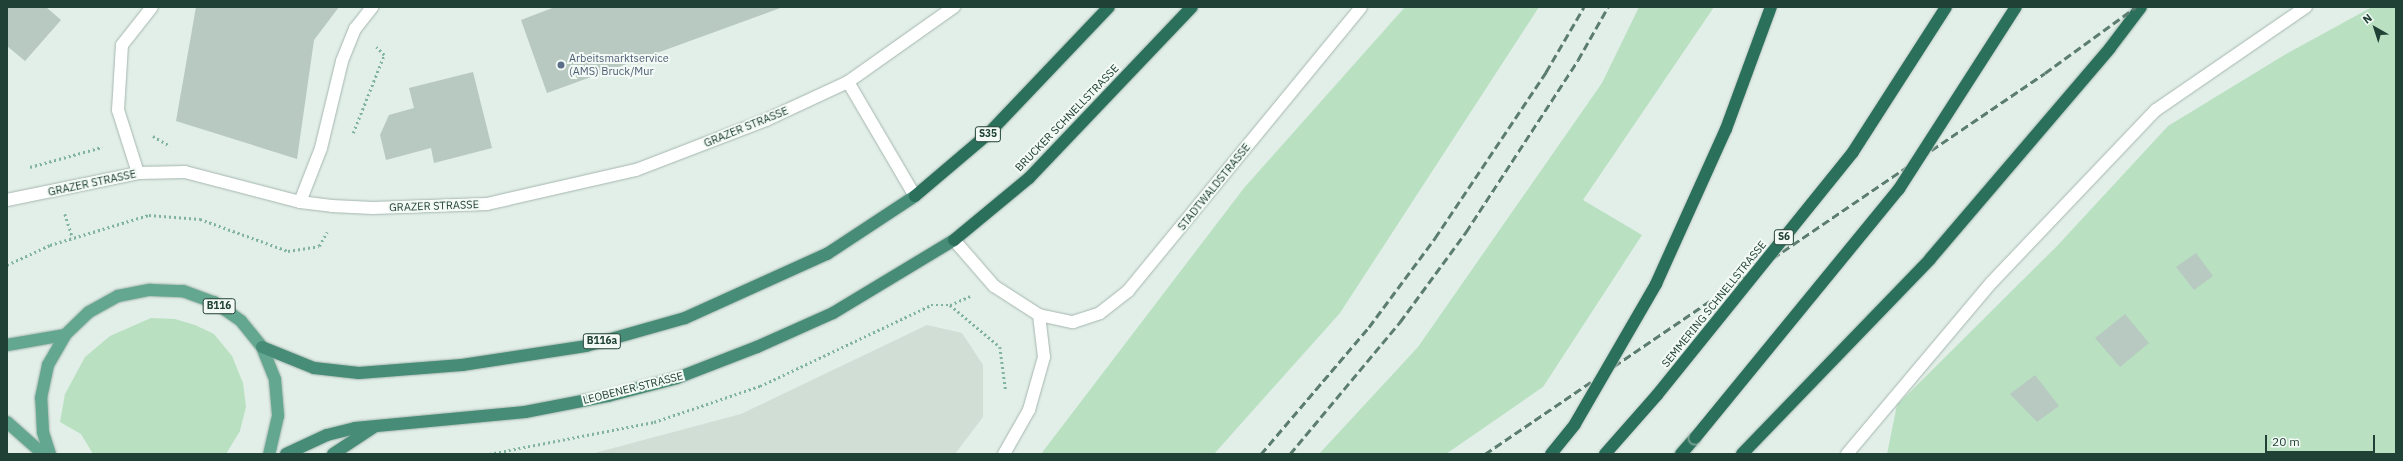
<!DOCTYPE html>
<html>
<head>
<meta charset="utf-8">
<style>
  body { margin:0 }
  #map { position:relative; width:2403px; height:461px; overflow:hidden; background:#e2eee8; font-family:"IBM Plex Sans",sans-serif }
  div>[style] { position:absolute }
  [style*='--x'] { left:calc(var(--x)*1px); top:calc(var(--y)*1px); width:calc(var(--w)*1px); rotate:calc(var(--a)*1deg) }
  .built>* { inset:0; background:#d0ded6 }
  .green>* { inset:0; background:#b9e1c1 }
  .building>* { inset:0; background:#b7c9c0 }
  .path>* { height:2.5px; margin-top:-1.25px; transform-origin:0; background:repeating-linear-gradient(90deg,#80b49f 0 2px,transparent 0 5px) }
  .roads { filter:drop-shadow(0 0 1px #a4b7af) drop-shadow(0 0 1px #a4b7af) }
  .service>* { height:12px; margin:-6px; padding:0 6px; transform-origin:6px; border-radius:6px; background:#fff }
  .minor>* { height:12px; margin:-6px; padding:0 6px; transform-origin:6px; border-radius:6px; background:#fff }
  .tertiary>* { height:12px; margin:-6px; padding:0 6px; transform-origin:6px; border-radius:6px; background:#fff }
  .primary>* { height:12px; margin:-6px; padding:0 6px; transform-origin:6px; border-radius:6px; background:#63a790 }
  .trunk>* { height:12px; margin:-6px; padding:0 6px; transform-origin:6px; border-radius:6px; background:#468c76 }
  .motorway>* { height:12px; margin:-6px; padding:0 6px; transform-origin:6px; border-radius:6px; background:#2a705b }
  .rail>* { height:3px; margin-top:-1.5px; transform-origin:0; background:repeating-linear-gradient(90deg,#5b7c70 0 8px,transparent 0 12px) }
  .bridges { filter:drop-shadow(0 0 1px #c1cac6) drop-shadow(0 0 1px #c1cac6) }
  .motorway-bridge>* { height:12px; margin:-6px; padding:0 6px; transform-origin:6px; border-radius:6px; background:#2a705b }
  .dots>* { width:11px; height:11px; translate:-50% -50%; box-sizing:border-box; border:2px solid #f3faf6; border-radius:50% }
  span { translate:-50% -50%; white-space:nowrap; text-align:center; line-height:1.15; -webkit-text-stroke:4px #f3faf6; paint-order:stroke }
  .shield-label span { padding:1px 3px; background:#f3faf6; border:1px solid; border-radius:3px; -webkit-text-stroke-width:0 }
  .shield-label { font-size:10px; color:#204135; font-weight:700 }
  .service-label { font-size:11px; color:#4e5e75 }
  .left { translate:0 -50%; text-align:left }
  .street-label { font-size:11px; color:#204135 }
  .frame { position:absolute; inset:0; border:8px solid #204135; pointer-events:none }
  .north { position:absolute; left:2355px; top:8px; width:40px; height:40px; -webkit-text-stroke:3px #f3faf6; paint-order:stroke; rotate:321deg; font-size:11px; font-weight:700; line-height:16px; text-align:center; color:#204135 }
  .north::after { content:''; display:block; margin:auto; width:14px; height:18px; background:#204135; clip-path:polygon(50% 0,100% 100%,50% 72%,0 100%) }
  .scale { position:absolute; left:2265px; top:435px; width:110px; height:18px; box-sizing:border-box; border:2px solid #204135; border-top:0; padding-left:5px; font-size:12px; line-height:14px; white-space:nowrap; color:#204135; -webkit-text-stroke:3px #f3faf6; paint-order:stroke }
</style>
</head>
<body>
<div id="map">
  <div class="built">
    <i style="clip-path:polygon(927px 325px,962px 333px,983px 365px,983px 417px,955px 454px,591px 454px,741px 414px)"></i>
  </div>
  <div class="green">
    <i style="clip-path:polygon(1405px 7px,1539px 7px,1340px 313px,1214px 454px,1041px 454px,1244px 188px)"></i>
    <i style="clip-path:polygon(1639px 7px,1714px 7px,1583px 200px,1642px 235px,1543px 387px,1446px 454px,1319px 454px,1418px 347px,1602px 83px)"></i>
    <i style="clip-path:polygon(2372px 7px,2396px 7px,2396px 454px,1887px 454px,1897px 405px,2057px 246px,2168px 126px,2286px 54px)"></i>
    <i style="clip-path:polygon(151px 318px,175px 319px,195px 325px,214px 334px,232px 356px,243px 383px,246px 407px,240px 431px,226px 454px,93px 454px,81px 434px,60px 422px,65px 394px,85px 357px,110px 336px)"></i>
  </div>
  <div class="building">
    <i style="clip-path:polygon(7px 7px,46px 7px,61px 20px,25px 61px,7px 46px)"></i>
    <i style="clip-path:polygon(196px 7px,339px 7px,314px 40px,297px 159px,176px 121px)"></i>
    <i style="clip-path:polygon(555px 7px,783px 7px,547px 93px,521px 20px)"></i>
    <i style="clip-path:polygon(473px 72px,492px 148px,434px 163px,431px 148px,386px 160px,380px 135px,389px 115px,414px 108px,409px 88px)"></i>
    <i style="clip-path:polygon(2196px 253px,2213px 276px,2194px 290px,2176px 267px)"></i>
    <i style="clip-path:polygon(2125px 314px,2149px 343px,2120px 367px,2095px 338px)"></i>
    <i style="clip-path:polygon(2035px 375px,2059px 406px,2037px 422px,2010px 394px)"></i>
  </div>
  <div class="path">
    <i style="--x:353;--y:133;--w:84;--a:-68.3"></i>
    <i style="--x:384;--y:55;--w:11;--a:-135"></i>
    <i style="--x:153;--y:136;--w:20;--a:30"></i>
    <i style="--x:30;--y:167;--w:75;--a:-15.5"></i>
    <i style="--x:65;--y:214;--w:25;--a:72"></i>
    <i style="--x:7;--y:265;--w:47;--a:-24.9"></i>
    <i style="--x:50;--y:245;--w:103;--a:-16.9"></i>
    <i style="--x:149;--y:215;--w:51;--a:4.5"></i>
    <i style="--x:200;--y:219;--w:94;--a:20"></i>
    <i style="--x:288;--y:251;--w:31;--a:-9"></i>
    <i style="--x:319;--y:246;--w:16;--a:-60"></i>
    <i style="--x:950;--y:305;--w:22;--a:-24"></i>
    <i style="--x:489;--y:454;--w:168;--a:-11"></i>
    <i style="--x:654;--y:422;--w:112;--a:-18.8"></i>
    <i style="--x:760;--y:386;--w:189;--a:-25.3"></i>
    <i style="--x:931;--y:305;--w:19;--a:0"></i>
    <i style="--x:950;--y:305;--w:65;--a:40"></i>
    <i style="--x:1000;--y:347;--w:45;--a:82.4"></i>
  </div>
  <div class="roads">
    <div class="service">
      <i style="--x:300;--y:202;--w:58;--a:-68.7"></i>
      <i style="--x:321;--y:148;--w:89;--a:-76.4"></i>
      <i style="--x:342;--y:61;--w:35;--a:-68"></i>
      <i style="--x:355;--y:29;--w:28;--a:-52"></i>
      <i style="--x:1847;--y:454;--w:225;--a:-49.9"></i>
      <i style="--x:1992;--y:282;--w:238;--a:-46.4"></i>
      <i style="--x:2156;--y:110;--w:182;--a:-34.5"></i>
    </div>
    <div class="minor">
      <i style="--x:848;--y:82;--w:132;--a:59.6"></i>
      <i style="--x:138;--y:173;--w:66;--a:-107.6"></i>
      <i style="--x:118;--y:110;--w:65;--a:-86.5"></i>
      <i style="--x:122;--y:45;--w:48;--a:-51.7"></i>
      <i style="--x:7;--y:200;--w:134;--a:-11.6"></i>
      <i style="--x:138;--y:173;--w:47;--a:-1.2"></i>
      <i style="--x:185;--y:172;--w:119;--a:14.6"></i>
      <i style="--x:300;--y:202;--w:32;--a:7"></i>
      <i style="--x:332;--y:206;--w:41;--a:2.8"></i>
      <i style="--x:373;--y:208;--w:114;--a:-2"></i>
      <i style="--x:487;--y:204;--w:153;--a:-12.9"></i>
      <i style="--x:636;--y:170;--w:139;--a:-21"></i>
      <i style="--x:766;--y:120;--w:90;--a:-24.9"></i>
      <i style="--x:848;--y:82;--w:130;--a:-35.3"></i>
    </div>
    <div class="tertiary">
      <i style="--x:954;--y:240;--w:61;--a:49"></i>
      <i style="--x:994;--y:286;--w:54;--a:32.8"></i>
      <i style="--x:1039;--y:315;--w:35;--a:12"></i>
      <i style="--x:1073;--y:322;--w:28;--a:-18"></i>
      <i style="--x:1100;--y:313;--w:36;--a:-38"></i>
      <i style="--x:1128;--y:291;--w:367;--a:-50.6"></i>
      <i style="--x:1004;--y:454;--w:51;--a:-60.4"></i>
      <i style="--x:1029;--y:410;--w:55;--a:-74.2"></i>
      <i style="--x:1044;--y:357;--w:42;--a:-96.8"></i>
    </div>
    <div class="primary">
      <i style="--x:7;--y:345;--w:59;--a:-9.8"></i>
      <i style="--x:7;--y:422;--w:48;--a:41.6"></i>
      <i style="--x:50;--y:454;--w:23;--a:-108"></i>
      <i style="--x:43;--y:432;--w:34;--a:-93"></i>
      <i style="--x:41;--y:398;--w:34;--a:-78"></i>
      <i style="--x:48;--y:365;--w:34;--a:-60"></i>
      <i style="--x:65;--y:335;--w:33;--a:-44"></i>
      <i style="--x:89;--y:312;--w:33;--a:-29"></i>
      <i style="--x:118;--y:296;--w:33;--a:-11"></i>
      <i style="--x:150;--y:290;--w:33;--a:2"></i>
      <i style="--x:183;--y:291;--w:33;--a:20"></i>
      <i style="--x:214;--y:302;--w:33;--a:35"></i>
      <i style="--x:241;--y:321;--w:33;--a:51"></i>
      <i style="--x:262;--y:347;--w:35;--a:68"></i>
      <i style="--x:275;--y:380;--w:36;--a:85"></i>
      <i style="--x:278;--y:416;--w:39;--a:103"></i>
    </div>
    <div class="trunk">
      <i style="--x:262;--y:347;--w:56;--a:22"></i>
      <i style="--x:314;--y:368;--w:45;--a:6.3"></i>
      <i style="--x:359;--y:373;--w:103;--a:-4.4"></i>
      <i style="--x:462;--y:365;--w:125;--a:-8.7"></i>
      <i style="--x:586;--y:346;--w:103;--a:-15.8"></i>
      <i style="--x:685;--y:318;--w:156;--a:-24.3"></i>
      <i style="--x:827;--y:254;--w:105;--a:-33.4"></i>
      <i style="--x:286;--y:454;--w:45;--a:-24.9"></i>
      <i style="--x:327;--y:435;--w:29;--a:-14"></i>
      <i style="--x:355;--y:428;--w:171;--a:-5.4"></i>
      <i style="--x:525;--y:412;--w:85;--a:-10.9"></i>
      <i style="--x:608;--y:396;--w:71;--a:-14.6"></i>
      <i style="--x:677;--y:378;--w:86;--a:-21.2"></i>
      <i style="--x:757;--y:347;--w:83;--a:-24.1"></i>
      <i style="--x:833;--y:313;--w:141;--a:-31.1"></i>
      <i style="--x:333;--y:454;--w:49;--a:-33.4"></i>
    </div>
    <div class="motorway">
      <i style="--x:915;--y:196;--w:96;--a:-40.3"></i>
      <i style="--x:988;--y:134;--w:175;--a:-46.4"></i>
      <i style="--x:954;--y:240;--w:97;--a:-39.6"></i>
      <i style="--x:1029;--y:178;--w:236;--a:-46.4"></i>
      <i style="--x:1681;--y:454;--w:21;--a:-49"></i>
      <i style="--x:1742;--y:454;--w:271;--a:-46"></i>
      <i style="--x:1930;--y:259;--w:277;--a:-49.5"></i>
      <i style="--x:2110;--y:48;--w:51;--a:-52.9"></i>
    </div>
  </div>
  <div class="rail">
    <i style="--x:1261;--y:454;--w:167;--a:-49.6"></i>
    <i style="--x:1369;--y:327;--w:111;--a:-53.4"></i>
    <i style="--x:1435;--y:238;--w:200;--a:-56.2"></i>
    <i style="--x:1546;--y:72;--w:75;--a:-59.7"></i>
    <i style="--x:1290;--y:454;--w:172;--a:-50.2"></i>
    <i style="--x:1400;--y:322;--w:112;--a:-53.7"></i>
    <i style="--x:1466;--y:232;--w:205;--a:-56.9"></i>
    <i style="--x:1578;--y:60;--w:61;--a:-60.5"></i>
    <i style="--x:1485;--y:454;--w:677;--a:-34.23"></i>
    <i style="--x:2045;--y:73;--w:112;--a:-36"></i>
  </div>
  <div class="bridges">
    <div class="motorway-bridge">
      <i style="--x:1695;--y:438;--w:322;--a:-50.7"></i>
      <i style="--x:1899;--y:189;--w:216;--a:-57.3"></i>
      <i style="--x:1551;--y:454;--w:38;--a:-51"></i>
      <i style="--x:1575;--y:424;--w:162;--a:-59.9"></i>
      <i style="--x:1656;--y:284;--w:170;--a:-65.7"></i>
      <i style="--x:1726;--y:129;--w:130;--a:-69.8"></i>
      <i style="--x:1605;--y:454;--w:79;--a:-48.6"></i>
      <i style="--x:1657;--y:395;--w:312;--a:-51.1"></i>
      <i style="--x:1853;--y:152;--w:172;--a:-57.3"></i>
    </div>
  </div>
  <div class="dots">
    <i style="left:561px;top:65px;background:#5c6f8a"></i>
  </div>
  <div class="shield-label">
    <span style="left:988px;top:134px">S35</span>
    <span style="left:1784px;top:237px">S6</span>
    <span style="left:219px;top:306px">B116</span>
    <span style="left:602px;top:341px">B116a</span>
  </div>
  <div class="service-label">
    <span class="left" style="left:569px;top:65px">Arbeitsmarktservice<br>(AMS) Bruck/Mur</span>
  </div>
  <div class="street-label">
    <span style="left:1067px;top:118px;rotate:-46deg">BRUCKER SCHNELLSTRASSE</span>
    <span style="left:746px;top:127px;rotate:-22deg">GRAZER STRASSE</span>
    <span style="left:92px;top:183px;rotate:-12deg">GRAZER STRASSE</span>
    <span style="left:1214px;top:187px;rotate:-51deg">STADTWALDSTRASSE</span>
    <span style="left:434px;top:206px;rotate:-2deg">GRAZER STRASSE</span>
    <span style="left:1714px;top:304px;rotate:-51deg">SEMMERING SCHNELLSTRASSE</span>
    <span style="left:633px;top:388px;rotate:-14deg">LEOBENER STRASSE</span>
  </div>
  <div class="frame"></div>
  <div class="north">N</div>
  <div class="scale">20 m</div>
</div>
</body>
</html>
